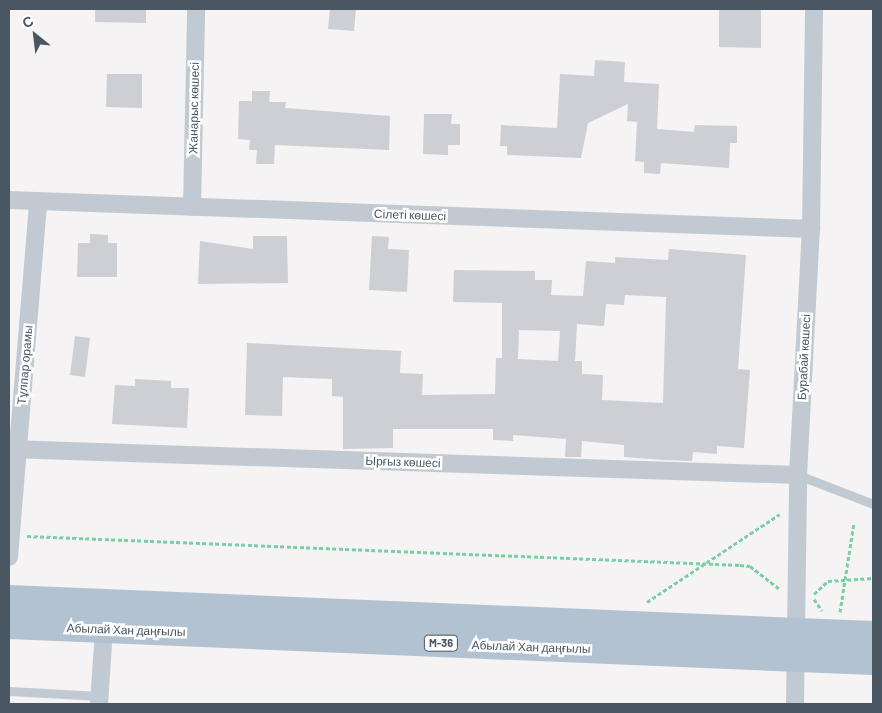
<!DOCTYPE html>
<html>
<head>
<meta charset="utf-8">
<style>
  body { margin:0 }
  #map { position:relative; width:882px; height:713px; overflow:hidden; background:#f5f3f3; font-family:Barlow,sans-serif }
  div>[style] { position:absolute }
  [style*='--x'] { left:calc(var(--x)*1px); top:calc(var(--y)*1px); width:calc(var(--w)*1px); rotate:calc(var(--a)*1deg) }
  .building>* { inset:0; background:#cdcfd5 }
  .path>* { height:3px; margin-top:-1.5px; transform-origin:0; background:repeating-linear-gradient(90deg,#7ad0a6 0 4px,transparent 0 6.5px) }
  .service>* { height:9px; margin:-4.5px; padding:0 4.5px; transform-origin:4.5px; border-radius:4.5px; background:#c1cad2 }
  .minor>* { height:18px; margin:-9px; padding:0 9px; transform-origin:9px; border-radius:9px; background:#c1cad2 }
  .primary>* { height:28px; margin:-14px; padding:0 14px; transform-origin:14px; border-radius:14px; background:#b3c2d1 }
  span { translate:-50% -50%; white-space:nowrap; text-align:center; line-height:1.15; -webkit-text-stroke:5px #fff; paint-order:stroke }
  .shield-label span { padding:1px 4px; background:#fff; border:1px solid; border-radius:4px; -webkit-text-stroke-width:0 }
  .shield-label { font-size:11px; color:#4a5661; font-weight:700 }
  .street-label { font-size:12px; color:#4a5661 }
  .frame { position:absolute; inset:0; border:10px solid #4a5661; pointer-events:none }
  .north { position:absolute; left:10px; top:10px; width:50px; height:50px; -webkit-text-stroke:4px #fff; paint-order:stroke; rotate:331deg; font-size:14px; font-weight:700; line-height:20px; text-align:center; color:#4a5661 }
  .north::after { content:''; display:block; margin:auto; width:18px; height:22px; background:#4a5661; clip-path:polygon(50% 0,100% 100%,50% 72%,0 100%) }
</style>
</head>
<body>
<div id="map">
  <div class="building">
    <i style="clip-path:polygon(95px 9px,146px 9px,146px 23px,95px 22px)"></i>
    <i style="clip-path:polygon(330px 9px,356px 9px,354px 31px,328px 29px)"></i>
    <i style="clip-path:polygon(719px 9px,761px 9px,761px 48px,719px 47px)"></i>
    <i style="clip-path:polygon(595px 60px,625px 62px,624px 82px,659px 84px,657px 129px,694px 132px,695px 125px,737px 126px,737px 143px,730px 143px,729px 168px,661px 163px,660px 174px,644px 173px,644px 162px,635px 161px,637px 122px,627px 121px,628px 104px,588px 123px,581px 158px,507px 155px,507px 146px,500px 146px,501px 125px,557px 128px,560px 74px,594px 76px)"></i>
    <i style="clip-path:polygon(107px 74px,142px 74px,142px 108px,106px 107px)"></i>
    <i style="clip-path:polygon(252px 91px,270px 91px,269px 102px,286px 102px,285px 108px,390px 116px,389px 150px,275px 145px,274px 164px,256px 164px,257px 150px,249px 150px,250px 140px,238px 139px,239px 101px,252px 101px)"></i>
    <i style="clip-path:polygon(424px 114px,452px 114px,451px 124px,460px 124px,460px 145px,448px 145px,448px 155px,423px 154px)"></i>
    <i style="clip-path:polygon(90px 234px,108px 235px,108px 243px,117px 243px,117px 277px,77px 277px,78px 243px,90px 243px)"></i>
    <i style="clip-path:polygon(253px 236px,287px 236px,288px 283px,198px 284px,200px 241px,253px 249px)"></i>
    <i style="clip-path:polygon(372px 236px,389px 237px,388px 249px,409px 250px,407px 292px,369px 290px)"></i>
    <i style="clip-path:polygon(evenodd,669px 249px,746px 255px,738px 369px,750px 370px,744px 448px,717px 446px,717px 454px,693px 452px,692px 461px,664px 460px,624px 457px,624px 445px,582px 441px,581px 457px,565px 457px,566px 439px,513px 435px,513px 441px,493px 440px,493px 429px,393px 429px,393px 448px,343px 449px,343px 397px,332px 396px,332px 379px,283px 377px,282px 416px,245px 415px,247px 343px,401px 351px,400px 373px,423px 374px,422px 395px,495px 394px,496px 358px,502px 358px,502px 303px,453px 302px,454px 270px,535px 271px,535px 280px,552px 280px,551px 295px,583px 296px,586px 261px,615px 263px,615px 257px,668px 260px,669px 249px,625px 295px,666px 297px,663px 403px,602px 400px,603px 375px,582px 374px,582px 361px,575px 361px,577px 324px,604px 326px,606px 304px,624px 305px,625px 295px,669px 249px,519px 330px,560px 331px,558px 361px,518px 359px,519px 330px)"></i>
    <i style="clip-path:polygon(75px 336px,90px 338px,85px 377px,70px 375px)"></i>
    <i style="clip-path:polygon(135px 379px,171px 381px,171px 388px,189px 388px,187px 428px,112px 424px,115px 385px,135px 386px)"></i>
  </div>
  <div class="path">
    <i style="--x:27;--y:536;--w:714;--a:2.33"></i>
    <i style="--x:740;--y:565;--w:10;--a:6"></i>
    <i style="--x:750;--y:566;--w:37;--a:38"></i>
    <i style="--x:814;--y:594;--w:19;--a:-43"></i>
    <i style="--x:828;--y:581;--w:45;--a:-3.8"></i>
    <i style="--x:814;--y:599;--w:14;--a:56"></i>
    <i style="--x:647;--y:602;--w:159;--a:-33.5"></i>
    <i style="--x:840;--y:612;--w:90;--a:-81.1"></i>
  </div>
  <div class="service">
    <i style="--x:798;--y:475;--w:80;--a:21.1"></i>
    <i style="--x:9;--y:691;--w:91;--a:3.1"></i>
  </div>
  <div class="minor">
    <i style="--x:9;--y:200;--w:803;--a:2.07"></i>
    <i style="--x:192;--y:207;--w:198;--a:-88.8"></i>
    <i style="--x:9;--y:449;--w:789;--a:1.89"></i>
    <i style="--x:9;--y:557;--w:355;--a:-85.3"></i>
    <i style="--x:99;--y:704;--w:75;--a:-86.2"></i>
    <i style="--x:795;--y:704;--w:229;--a:-89.2"></i>
    <i style="--x:798;--y:475;--w:246;--a:-87"></i>
    <i style="--x:811;--y:229;--w:220;--a:-89.2"></i>
  </div>
  <div class="primary">
    <i style="--x:9;--y:599;--w:865;--a:2.39"></i>
    <i style="--x:9;--y:625;--w:865;--a:2.39"></i>
  </div>
  <div class="shield-label">
    <span style="left:441px;top:643px">M-36</span>
  </div>
  <div class="street-label">
    <span style="left:194px;top:108px;rotate:-89deg">Жанарыс көшесі</span>
    <span style="left:410px;top:215px;rotate:2deg">Сілеті көшесі</span>
    <span style="left:804px;top:357px;rotate:-87deg">Бурабай көшесі</span>
    <span style="left:25px;top:365px;rotate:-85deg">Тұлпар орамы</span>
    <span style="left:403px;top:462px;rotate:2deg">Ырғыз көшесі</span>
    <span style="left:126px;top:630px;rotate:2deg">Абылай Хан даңғылы</span>
    <span style="left:531px;top:647px;rotate:2deg">Абылай Хан даңғылы</span>
  </div>
  <div class="frame"></div>
  <div class="north">С</div>
</div>
</body>
</html>
